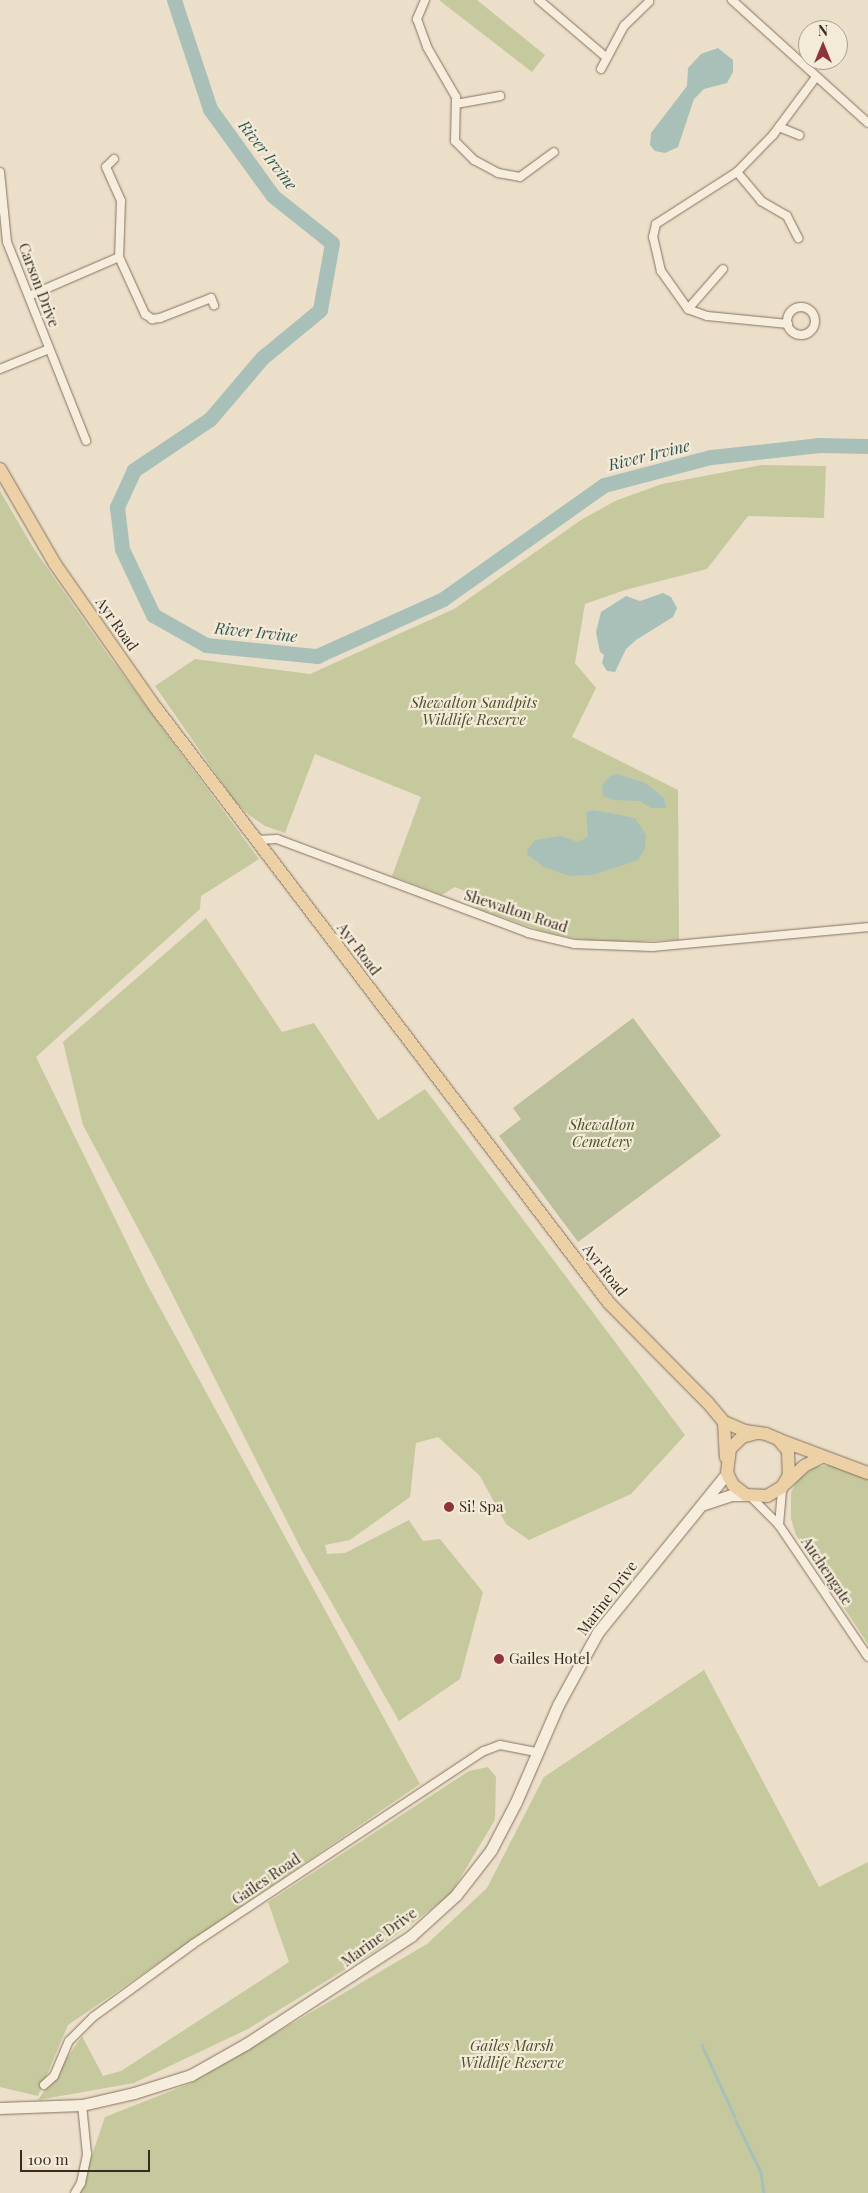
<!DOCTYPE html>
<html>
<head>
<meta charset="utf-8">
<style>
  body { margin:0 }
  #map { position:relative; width:868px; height:2193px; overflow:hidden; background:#ebdfc9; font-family:"Playfair Display",serif }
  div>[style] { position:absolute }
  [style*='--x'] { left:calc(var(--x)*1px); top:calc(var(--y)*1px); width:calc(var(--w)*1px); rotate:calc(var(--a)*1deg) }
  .green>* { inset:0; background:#c6c99d }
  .cemetery>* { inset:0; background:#bcbf9c }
  .water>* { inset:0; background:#a9c0b8 }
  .stream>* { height:2.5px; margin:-1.25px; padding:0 1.25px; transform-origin:1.25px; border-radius:1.25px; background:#a9c0b8 }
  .river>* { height:15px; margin:-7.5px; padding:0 7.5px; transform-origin:7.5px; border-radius:7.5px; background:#a9c0b8 }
  .roads { filter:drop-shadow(0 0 1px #86725f) drop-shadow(0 0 1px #86725f) }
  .street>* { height:8px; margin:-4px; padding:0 4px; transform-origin:4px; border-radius:4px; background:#f7eddc }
  .street>.ring { margin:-4px; padding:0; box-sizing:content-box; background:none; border:8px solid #f7eddc; border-radius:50% }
  .secondary>* { height:11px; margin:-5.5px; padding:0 5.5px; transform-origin:5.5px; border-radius:5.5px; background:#f7eddc }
  .primary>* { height:12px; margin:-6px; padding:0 6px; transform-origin:6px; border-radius:6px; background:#ebd1a5 }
  .dots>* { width:14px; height:14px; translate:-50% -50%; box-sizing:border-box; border:2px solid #f3ead8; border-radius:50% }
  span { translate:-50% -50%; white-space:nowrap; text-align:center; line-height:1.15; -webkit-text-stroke:4.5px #f3ead8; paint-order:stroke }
  .street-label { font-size:15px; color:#382b21 }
  .park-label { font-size:15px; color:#4b532a; font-style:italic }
  .poi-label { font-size:15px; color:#382b21 }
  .left { translate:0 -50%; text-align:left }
  .water-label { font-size:16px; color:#325652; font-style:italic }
  .north { position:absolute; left:798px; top:20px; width:50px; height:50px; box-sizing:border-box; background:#f3ead8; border:1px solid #a89e8f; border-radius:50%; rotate:0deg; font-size:14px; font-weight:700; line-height:20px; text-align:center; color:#382b21 }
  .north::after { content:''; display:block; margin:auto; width:18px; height:22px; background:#913439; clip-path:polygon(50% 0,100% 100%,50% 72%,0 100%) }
  .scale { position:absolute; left:20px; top:2150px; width:130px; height:22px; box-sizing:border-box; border:2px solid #382b21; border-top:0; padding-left:6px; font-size:15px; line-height:18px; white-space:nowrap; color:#382b21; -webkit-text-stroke:4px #f3ead8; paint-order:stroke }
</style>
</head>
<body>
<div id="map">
  <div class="green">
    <i style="clip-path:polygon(439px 0,477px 0,545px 55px,532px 72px)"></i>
    <i style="clip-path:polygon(762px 465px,826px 466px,824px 518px,748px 516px,707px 569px,625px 590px,585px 604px,575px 663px,596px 688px,572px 737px,678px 790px,679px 940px,619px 942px,577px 939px,542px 931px,476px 908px,479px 897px,455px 887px,442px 895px,392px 876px,421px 797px,315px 754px,285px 833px,265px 826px,249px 815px,234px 800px,155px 686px,195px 659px,310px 674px,454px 609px,581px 520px,615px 501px,662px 484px)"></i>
    <i style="clip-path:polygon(0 491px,34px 549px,106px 652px,259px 859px,201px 896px,200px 909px,36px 1057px,147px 1284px,420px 1784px,68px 2025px,38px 2096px,0 2087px)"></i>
    <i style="clip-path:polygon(206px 918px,282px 1032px,314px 1023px,378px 1120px,425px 1089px,685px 1435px,631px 1494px,529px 1540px,506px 1524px,480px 1476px,438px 1437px,416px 1443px,410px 1497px,350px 1540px,325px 1545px,327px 1554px,345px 1553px,409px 1520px,423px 1541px,440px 1539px,483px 1592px,460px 1679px,399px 1721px,301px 1549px,157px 1264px,83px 1125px,63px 1042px)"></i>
    <i style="clip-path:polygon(831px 1465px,868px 1478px,868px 1644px,796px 1535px,791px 1519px,791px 1493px,797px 1480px,814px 1467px)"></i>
    <i style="clip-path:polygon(704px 1670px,819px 1887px,868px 1862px,868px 2193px,79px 2193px,105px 2117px,191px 2083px,427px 1944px,487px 1888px,544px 1777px)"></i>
    <i style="clip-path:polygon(488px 1767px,496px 1777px,495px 1820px,450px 1895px,372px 1953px,248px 2029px,134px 2083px,38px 2100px,82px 2036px,103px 2076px,121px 2071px,289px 1962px,268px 1902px,469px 1771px)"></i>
  </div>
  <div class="cemetery">
    <i style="clip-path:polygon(633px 1018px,721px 1136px,578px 1242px,499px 1136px,521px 1119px,513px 1108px)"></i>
  </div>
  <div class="water">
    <i style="clip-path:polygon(718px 48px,733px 60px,733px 72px,727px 83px,704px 89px,694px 99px,678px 147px,665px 153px,655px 151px,650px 145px,651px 133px,687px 86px,688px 68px,701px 54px)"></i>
    <i style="clip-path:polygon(663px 593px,671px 597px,677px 608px,673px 617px,636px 640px,626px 649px,615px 672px,607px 671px,602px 663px,604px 655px,600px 652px,596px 632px,601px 612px,626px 596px,640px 601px)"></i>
    <i style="clip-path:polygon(617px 774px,646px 783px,664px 798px,666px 808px,651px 808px,640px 801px,614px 800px,603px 796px,602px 786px,610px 776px)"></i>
    <i style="clip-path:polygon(594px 810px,635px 818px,646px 835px,645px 848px,638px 860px,592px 875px,570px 876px,544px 867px,528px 855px,527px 850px,535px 840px,561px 836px,578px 842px,588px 837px,586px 812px)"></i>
  </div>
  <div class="stream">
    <i style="--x:702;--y:2045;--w:79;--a:65.4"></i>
    <i style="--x:736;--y:2121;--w:57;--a:63.9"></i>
    <i style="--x:761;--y:2172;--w:21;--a:82"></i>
  </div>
  <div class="river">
    <i style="--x:174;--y:0;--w:115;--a:71.7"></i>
    <i style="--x:210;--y:109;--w:107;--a:54.1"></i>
    <i style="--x:273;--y:196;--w:75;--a:38.5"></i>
    <i style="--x:332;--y:243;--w:68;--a:100.2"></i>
    <i style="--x:320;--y:310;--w:75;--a:140.4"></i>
    <i style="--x:262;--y:358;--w:80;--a:130.4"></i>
    <i style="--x:210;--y:419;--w:92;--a:146.1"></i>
    <i style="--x:134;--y:470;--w:41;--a:114.7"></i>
    <i style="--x:117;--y:507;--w:42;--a:83.2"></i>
    <i style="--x:122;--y:549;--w:73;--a:64.8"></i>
    <i style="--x:153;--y:615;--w:61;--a:29.5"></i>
    <i style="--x:206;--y:645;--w:112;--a:5.7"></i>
    <i style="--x:317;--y:656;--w:138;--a:-24.3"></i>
    <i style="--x:443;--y:599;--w:197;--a:-35.3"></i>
    <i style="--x:604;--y:485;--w:111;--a:-14.7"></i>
    <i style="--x:711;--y:457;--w:109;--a:-6.3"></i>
    <i style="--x:819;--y:445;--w:49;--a:1.2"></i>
  </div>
  <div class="roads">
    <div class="street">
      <i style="--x:425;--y:0;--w:21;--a:113"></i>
      <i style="--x:417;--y:19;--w:30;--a:70"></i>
      <i style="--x:427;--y:47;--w:58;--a:59.9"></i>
      <i style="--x:456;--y:97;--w:44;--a:91.3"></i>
      <i style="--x:455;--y:141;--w:27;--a:45"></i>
      <i style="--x:474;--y:160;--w:27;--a:28"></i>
      <i style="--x:498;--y:173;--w:22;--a:10"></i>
      <i style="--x:520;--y:177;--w:42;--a:-36.3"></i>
      <i style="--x:539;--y:0;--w:89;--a:40.5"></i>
      <i style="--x:732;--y:0;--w:183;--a:42.1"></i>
      <i style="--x:601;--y:69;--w:49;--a:-61.9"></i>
      <i style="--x:624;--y:26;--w:35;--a:-44"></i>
      <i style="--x:456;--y:104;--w:45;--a:-10.3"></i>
      <i style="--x:779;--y:127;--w:22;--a:22"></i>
      <i style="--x:114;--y:159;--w:11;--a:135"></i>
      <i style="--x:106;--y:167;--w:37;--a:66"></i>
      <i style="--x:121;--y:201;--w:56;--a:92"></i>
      <i style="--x:119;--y:257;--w:63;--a:65.5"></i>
      <i style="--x:145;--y:314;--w:9;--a:36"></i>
      <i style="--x:152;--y:319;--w:8;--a:-7"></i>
      <i style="--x:160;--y:318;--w:55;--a:-21.4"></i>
      <i style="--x:211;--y:298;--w:8;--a:67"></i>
      <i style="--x:0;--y:172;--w:70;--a:84.3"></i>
      <i style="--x:7;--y:242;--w:214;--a:68.3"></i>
      <i style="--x:737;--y:172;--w:38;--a:50"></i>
      <i style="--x:761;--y:201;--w:30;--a:30"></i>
      <i style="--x:787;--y:216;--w:25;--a:63"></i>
      <i style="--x:29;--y:296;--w:98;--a:-23.4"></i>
      <i class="ring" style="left:787px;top:307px;width:20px;height:20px"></i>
      <i style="--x:688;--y:309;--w:53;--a:-48.8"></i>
      <i style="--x:788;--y:324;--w:81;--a:-174.4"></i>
      <i style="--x:707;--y:316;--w:20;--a:-160"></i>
      <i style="--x:688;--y:309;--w:47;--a:-125.4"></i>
      <i style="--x:661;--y:271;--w:35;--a:-103"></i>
      <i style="--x:653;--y:237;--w:13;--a:-77"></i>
      <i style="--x:656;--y:224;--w:96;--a:-32.7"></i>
      <i style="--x:737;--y:172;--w:52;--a:-45.8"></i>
      <i style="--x:773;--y:135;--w:72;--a:-53.4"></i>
      <i style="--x:0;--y:369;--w:53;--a:-22.2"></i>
      <i style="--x:256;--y:840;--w:21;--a:-3"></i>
      <i style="--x:277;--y:839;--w:268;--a:20.5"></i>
      <i style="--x:528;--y:933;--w:47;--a:13.4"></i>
      <i style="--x:574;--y:944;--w:79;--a:2.2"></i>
      <i style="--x:653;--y:947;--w:216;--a:-5.3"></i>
      <i style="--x:750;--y:1496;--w:41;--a:45"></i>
      <i style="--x:779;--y:1525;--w:159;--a:56"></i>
      <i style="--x:779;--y:1525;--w:38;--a:-85"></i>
      <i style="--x:44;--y:2085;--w:13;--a:-42"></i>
      <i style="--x:54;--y:2076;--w:38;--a:-67"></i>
      <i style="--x:69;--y:2041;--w:34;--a:-45"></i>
      <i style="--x:93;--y:2017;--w:124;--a:-36.1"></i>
      <i style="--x:193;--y:1944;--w:349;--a:-33.6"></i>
      <i style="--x:484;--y:1751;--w:17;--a:-21"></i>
      <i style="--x:500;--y:1745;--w:38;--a:11"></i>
      <i style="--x:75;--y:2193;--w:12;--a:-59"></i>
      <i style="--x:81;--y:2183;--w:30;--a:-78"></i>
      <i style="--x:87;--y:2154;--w:49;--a:-95.8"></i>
    </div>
    <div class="secondary">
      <i style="--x:704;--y:1504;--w:28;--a:-18"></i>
      <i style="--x:731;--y:1495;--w:15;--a:0"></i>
      <i style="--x:0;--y:2108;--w:82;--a:-2.1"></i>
      <i style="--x:82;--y:2105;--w:53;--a:-13"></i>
      <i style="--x:134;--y:2093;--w:60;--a:-17.5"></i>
      <i style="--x:191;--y:2075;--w:63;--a:-29.4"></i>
      <i style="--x:246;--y:2044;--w:197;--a:-33.2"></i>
      <i style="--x:411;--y:1936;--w:61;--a:-42.3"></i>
      <i style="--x:456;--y:1895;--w:57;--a:-52.1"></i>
      <i style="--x:491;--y:1850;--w:54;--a:-62.5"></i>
      <i style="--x:516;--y:1802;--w:106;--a:-66.6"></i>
      <i style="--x:558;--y:1705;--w:83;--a:-61.3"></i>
      <i style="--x:598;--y:1632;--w:205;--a:-50.9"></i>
    </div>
    <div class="primary">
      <i style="--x:0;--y:469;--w:110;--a:59.9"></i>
      <i style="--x:55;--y:564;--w:176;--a:55"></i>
      <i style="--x:156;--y:708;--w:748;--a:52.72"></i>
      <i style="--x:609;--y:1303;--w:141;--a:45.3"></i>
      <i style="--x:708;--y:1403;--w:25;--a:50"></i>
      <i style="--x:724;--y:1422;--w:23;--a:23"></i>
      <i style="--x:745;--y:1431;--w:21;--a:8"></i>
      <i style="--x:766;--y:1434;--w:13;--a:23"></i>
      <i style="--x:778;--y:1439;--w:16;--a:50"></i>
      <i style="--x:788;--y:1451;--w:24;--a:88"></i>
      <i style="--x:789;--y:1475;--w:14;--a:120"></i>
      <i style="--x:782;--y:1487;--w:17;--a:149"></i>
      <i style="--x:767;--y:1496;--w:21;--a:-177"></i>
      <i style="--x:746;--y:1495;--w:16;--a:-142"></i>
      <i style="--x:733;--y:1485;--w:13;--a:-117"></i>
      <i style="--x:727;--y:1473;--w:24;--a:-83"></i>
      <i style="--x:730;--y:1449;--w:17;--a:-45"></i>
      <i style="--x:742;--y:1437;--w:15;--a:-16"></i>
      <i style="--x:724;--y:1422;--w:35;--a:87"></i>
      <i style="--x:780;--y:1440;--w:94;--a:20.6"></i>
      <i style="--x:786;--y:1483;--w:25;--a:-43"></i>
      <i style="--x:804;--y:1466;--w:20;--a:-27"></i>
    </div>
  </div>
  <div class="dots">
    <i style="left:449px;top:1507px;background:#913439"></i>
    <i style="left:499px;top:1659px;background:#913439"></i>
  </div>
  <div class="street-label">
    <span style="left:39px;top:285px;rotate:69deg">Carson Drive</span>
    <span style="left:117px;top:624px;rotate:55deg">Ayr Road</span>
    <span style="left:516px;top:911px;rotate:18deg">Shewalton Road</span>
    <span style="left:359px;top:949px;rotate:53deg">Ayr Road</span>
    <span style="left:605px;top:1270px;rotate:52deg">Ayr Road</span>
    <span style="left:827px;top:1571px;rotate:56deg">Auchengate</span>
    <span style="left:607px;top:1598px;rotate:-53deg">Marine Drive</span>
    <span style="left:266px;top:1879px;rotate:-34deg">Gailes Road</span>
    <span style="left:379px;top:1937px;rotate:-36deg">Marine Drive</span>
  </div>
  <div class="park-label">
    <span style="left:474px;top:711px">Shewalton Sandpits<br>Wildlife Reserve</span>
    <span style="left:602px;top:1133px">Shewalton<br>Cemetery</span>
    <span style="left:512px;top:2054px">Gailes Marsh<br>Wildlife Reserve</span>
  </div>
  <div class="poi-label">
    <span class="left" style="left:459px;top:1507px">Si! Spa</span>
    <span class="left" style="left:509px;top:1659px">Gailes Hotel</span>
  </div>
  <div class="water-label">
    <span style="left:268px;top:155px;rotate:52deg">River Irvine</span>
    <span style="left:649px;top:455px;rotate:-14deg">River Irvine</span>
    <span style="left:256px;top:632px;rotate:6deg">River Irvine</span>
  </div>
  <div class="north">N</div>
  <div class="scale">100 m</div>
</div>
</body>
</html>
